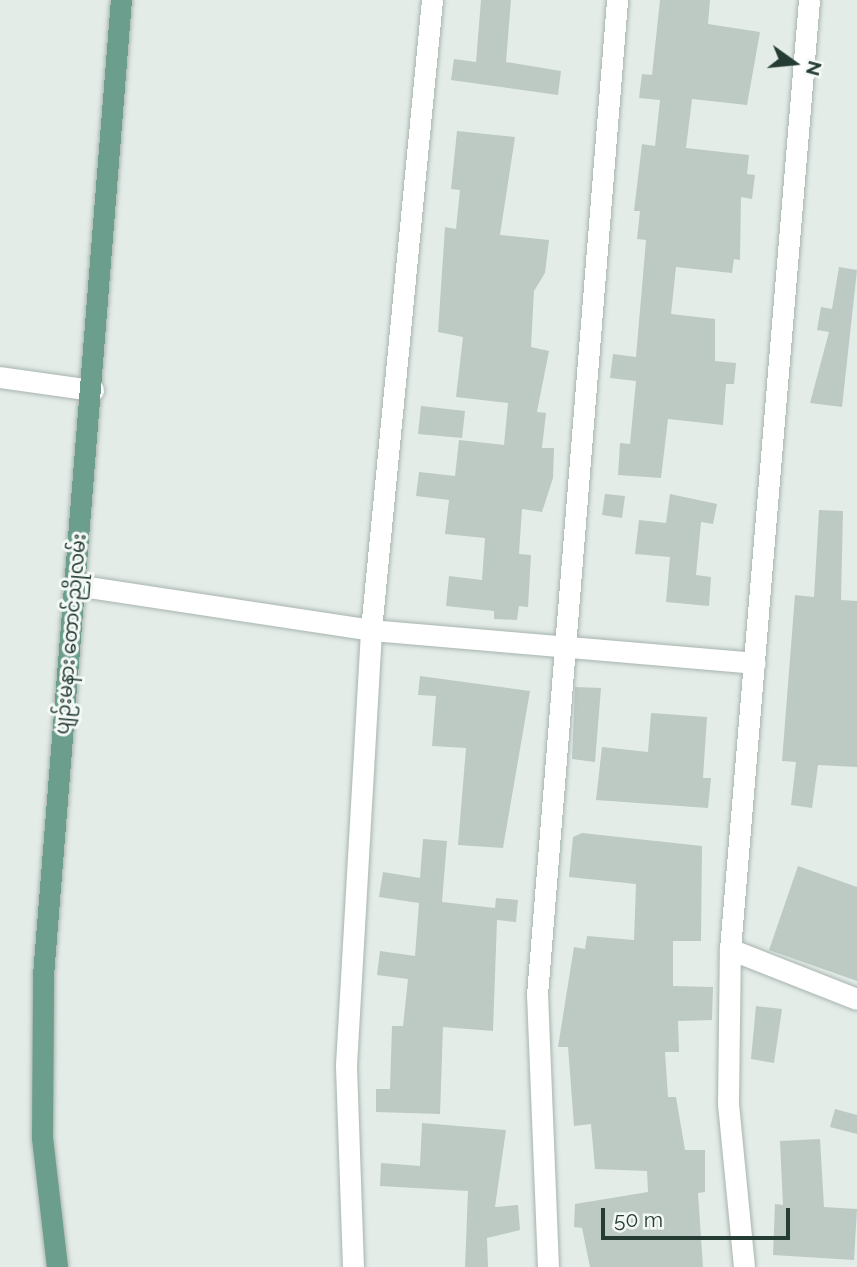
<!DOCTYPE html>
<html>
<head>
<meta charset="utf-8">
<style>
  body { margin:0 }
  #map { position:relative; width:857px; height:1267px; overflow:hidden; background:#e4ece8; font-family:Raleway,"Noto Sans Myanmar",sans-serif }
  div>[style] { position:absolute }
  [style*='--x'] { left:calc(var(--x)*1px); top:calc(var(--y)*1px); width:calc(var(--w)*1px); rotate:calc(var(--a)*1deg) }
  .building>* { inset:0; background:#bccac3 }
  .roads { filter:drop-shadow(0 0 2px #a7b4ae) drop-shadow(0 0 2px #a7b4ae) }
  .minor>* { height:21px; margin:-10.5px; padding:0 10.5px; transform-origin:10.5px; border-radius:10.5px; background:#fff }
  .primary>* { height:21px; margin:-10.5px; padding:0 10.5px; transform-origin:10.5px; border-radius:10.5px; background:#6c9e8d }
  span { translate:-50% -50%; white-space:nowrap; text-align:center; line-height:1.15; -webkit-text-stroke:6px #f4f9f6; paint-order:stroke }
  .street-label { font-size:19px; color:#253c34 }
  .north { position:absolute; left:759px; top:28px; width:70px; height:70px; -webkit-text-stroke:5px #f4f9f6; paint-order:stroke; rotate:105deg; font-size:19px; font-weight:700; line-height:28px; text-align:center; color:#253c34 }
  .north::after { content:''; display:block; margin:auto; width:24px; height:32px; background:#253c34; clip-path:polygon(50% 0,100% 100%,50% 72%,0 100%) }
  .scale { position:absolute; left:601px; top:1208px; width:189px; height:32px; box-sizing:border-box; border:4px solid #253c34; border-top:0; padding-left:9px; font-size:21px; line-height:24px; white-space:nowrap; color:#253c34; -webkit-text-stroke:5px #f4f9f6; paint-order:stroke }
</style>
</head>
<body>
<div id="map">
  <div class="building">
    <i style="clip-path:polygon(481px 0,511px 0,506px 62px,561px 71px,558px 95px,451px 80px,454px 59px,476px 62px)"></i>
    <i style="clip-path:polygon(660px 0,710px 0,708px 24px,760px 32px,747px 105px,692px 99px,686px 148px,749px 155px,747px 174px,755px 175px,752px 199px,741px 197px,740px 260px,734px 259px,732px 273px,676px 267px,671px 314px,715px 319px,715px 361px,736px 363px,734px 384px,726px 384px,723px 425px,668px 419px,661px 478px,618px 475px,620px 443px,630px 444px,636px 381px,610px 378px,613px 354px,636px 357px,646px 240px,637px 239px,640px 211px,634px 211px,642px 144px,655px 146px,660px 100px,639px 98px,642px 74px,652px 75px)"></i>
    <i style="clip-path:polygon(457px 131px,515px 137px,500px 235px,549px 240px,545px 273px,534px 291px,531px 347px,549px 351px,537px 412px,546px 413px,542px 448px,554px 448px,553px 478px,542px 512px,522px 509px,519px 554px,531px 555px,528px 607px,519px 606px,517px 620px,494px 619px,494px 611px,446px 606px,449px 576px,482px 580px,485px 538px,445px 534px,449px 500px,416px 496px,419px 472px,455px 476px,459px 440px,504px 445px,508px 403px,456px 397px,463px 337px,438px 332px,445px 227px,456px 229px,460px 190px,451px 189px)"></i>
    <i style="clip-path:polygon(839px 267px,857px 270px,842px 407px,810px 403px,829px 332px,817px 330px,821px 307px,832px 309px)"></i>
    <i style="clip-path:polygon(421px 406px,465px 411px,462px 438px,418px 434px)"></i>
    <i style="clip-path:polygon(605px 494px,625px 496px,622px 518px,602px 515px)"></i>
    <i style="clip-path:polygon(670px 494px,717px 504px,713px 524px,701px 522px,696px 575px,711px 577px,709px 606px,666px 602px,670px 557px,635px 554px,639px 520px,666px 523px)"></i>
    <i style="clip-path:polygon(819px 510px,843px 511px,841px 600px,857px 601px,857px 767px,818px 765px,812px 808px,791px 805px,796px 762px,782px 761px,795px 595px,814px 597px)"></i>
    <i style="clip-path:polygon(420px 676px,530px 691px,503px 848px,458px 845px,466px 748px,432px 746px,436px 696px,418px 695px)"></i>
    <i style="clip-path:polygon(575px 687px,601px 688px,595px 762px,572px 759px)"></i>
    <i style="clip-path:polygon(651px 713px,707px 717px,703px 778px,711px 778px,708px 808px,596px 800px,602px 747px,648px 752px)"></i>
    <i style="clip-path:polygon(582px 833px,702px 846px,701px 941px,673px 941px,673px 986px,713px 987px,712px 1020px,678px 1021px,679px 1052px,665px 1052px,668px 1097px,676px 1097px,685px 1150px,705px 1150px,705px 1192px,698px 1193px,703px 1267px,590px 1267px,582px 1228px,574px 1227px,575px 1204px,648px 1192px,647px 1171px,595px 1169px,591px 1124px,574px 1126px,568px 1047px,558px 1047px,574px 947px,585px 949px,587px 936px,634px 940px,636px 884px,569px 877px,573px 837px)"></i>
    <i style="clip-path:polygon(423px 839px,447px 841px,442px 902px,495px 908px,496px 898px,518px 900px,516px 922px,497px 920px,493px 1031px,443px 1027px,440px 1114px,376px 1112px,376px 1089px,390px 1089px,392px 1026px,403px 1026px,408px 979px,377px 975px,380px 951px,415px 956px,419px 903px,379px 897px,383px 872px,420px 878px)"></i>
    <i style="clip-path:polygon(798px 866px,857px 887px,857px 981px,769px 950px)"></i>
    <i style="clip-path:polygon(756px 1006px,782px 1009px,774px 1063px,751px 1059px)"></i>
    <i style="clip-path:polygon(835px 1109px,857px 1115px,857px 1134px,830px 1127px)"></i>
    <i style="clip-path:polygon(422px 1123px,506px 1130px,495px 1207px,518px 1205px,520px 1230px,487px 1238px,488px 1267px,465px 1267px,468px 1191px,380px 1186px,381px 1163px,420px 1166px)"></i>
    <i style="clip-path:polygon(820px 1139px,824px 1207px,857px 1209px,854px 1260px,773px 1255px,775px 1204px,783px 1205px,780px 1141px)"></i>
  </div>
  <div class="roads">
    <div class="minor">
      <i style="--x:0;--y:377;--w:94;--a:8"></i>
      <i style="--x:75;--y:585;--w:299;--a:8.6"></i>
      <i style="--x:371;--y:630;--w:385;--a:4.9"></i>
      <i style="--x:730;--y:949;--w:136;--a:21.5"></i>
      <i style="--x:353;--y:1267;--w:202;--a:-92"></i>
      <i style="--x:346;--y:1065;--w:436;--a:-86.7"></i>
      <i style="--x:371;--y:630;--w:633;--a:-84.47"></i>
      <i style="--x:548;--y:1267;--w:272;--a:-92.3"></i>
      <i style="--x:537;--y:995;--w:998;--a:-85.4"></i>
      <i style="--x:744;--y:1267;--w:164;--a:-95.6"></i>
      <i style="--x:728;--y:1104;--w:155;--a:-89.3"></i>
      <i style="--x:730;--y:949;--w:952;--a:-85.24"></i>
    </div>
    <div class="primary">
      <i style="--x:57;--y:1267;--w:131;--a:-96.6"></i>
      <i style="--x:42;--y:1137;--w:162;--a:-89.6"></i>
      <i style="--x:43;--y:975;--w:978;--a:-85.43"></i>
    </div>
  </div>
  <div class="street-label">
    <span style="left:71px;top:634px;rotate:-85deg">ပျဉ်းမနား တောင်ညိုလမ်း</span>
  </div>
  <div class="north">N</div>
  <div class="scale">50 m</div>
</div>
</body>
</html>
